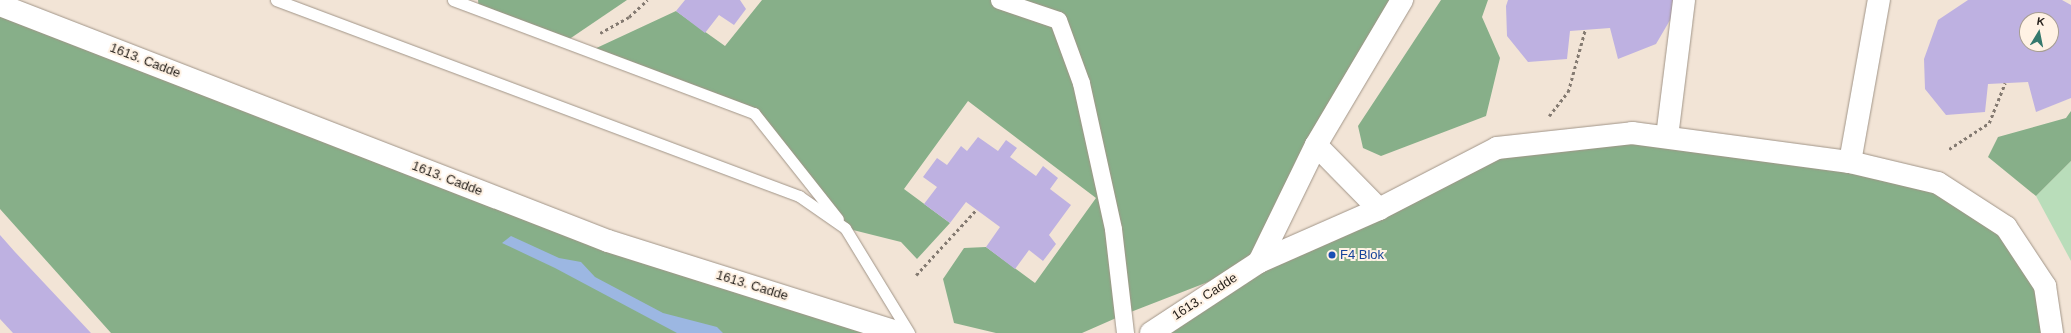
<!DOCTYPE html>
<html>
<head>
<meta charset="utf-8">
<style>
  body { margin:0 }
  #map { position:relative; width:2071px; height:333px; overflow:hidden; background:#f2e4d6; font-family:Helvetica,sans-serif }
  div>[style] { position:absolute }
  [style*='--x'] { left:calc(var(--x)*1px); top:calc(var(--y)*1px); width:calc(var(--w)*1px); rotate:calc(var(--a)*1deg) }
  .green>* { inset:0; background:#b9ddba }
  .forest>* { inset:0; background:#87af89 }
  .water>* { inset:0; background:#9cb7e2 }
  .building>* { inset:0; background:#beb1e1 }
  .path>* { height:2.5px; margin-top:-1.25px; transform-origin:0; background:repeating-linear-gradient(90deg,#847a71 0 3px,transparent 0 6px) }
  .roads { filter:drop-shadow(0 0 1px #a19588) drop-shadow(0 0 1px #a19588) }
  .service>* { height:11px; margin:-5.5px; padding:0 5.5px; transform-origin:5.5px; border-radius:5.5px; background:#fff }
  .pedestrian>* { height:17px; margin:-8.5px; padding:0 8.5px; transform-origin:8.5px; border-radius:8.5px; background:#fff }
  .minor>* { height:22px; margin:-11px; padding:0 11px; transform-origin:11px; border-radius:11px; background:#fff }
  .dots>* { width:11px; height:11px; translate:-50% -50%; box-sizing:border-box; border:2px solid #fff2e4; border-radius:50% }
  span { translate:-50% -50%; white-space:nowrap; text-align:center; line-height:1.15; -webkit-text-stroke:4px #fff2e4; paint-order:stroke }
  .street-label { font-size:13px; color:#241f1a }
  .transit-label { font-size:13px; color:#164399 }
  .left { translate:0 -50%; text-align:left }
  .north { position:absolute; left:2019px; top:12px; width:40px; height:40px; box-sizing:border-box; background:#fff2e4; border:1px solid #a79e93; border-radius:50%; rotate:10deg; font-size:11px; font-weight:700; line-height:16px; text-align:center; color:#241f1a }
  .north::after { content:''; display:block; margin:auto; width:14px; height:18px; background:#34796d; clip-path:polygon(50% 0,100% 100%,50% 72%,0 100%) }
</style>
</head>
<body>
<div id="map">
  <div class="green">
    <i style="clip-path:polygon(2071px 161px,2071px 261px,2036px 196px)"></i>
  </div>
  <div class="forest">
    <i style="clip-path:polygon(478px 0,627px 0,565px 42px,479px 10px)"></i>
    <i style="clip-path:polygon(762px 0,1403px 0,1260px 261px,1497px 148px,1632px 133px,1938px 183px,2006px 227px,2045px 286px,2052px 333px,1151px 333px,1257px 263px,1123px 315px,1082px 333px,996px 333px,954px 323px,943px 279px,964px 248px,986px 247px,1035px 283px,1096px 198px,968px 101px,904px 189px,950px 223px,917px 259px,901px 242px,845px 228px,754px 113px,590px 51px,676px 11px,725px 46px)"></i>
    <i style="clip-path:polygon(1441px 0,1488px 0,1482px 17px,1500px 58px,1486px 116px,1381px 156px,1363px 148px,1358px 126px)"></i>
    <i style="clip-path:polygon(0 10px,608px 241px,900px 333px,111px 333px,0 209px)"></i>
    <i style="clip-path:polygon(2071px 111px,2071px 161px,2036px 196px,1988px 157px,1998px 137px,2066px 118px)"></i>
  </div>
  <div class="water">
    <i style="clip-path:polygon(511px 236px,559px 258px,581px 262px,595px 277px,663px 313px,717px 327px,723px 333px,677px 333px,555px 268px,502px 243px)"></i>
  </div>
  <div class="building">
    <i style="clip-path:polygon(685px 0,740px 0,746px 9px,734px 25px,719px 15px,705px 33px,676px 11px)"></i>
    <i style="clip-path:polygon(1508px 0,1675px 0,1673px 15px,1656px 44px,1618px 59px,1610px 28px,1570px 31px,1567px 59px,1528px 62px,1507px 36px,1506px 6px)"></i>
    <i style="clip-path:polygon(evenodd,1968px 0,2062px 0,2071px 5px,2071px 98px,2036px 112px,2028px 82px,1988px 84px,1985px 112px,1946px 115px,1925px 89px,1924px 59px,1938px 20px,1968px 0,2027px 20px,2051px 20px,2051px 44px,2027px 44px,2027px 20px)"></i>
    <i style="clip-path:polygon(978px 137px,998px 151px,1006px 140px,1017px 148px,1010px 157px,1036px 176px,1043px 166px,1058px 178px,1050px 189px,1071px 205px,1049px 235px,1056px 244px,1043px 261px,1029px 250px,1015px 269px,986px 247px,1000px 227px,966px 202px,950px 223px,924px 204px,937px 187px,923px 177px,937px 158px,947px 165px,961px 146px,967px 151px)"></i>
    <i style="clip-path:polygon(0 235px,15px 252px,91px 333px,13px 333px,0 319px)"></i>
  </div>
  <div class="path">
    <i style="--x:600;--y:33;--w:33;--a:-29"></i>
    <i style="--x:629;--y:17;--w:25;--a:-43"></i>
    <i style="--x:1549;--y:116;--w:31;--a:-52"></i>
    <i style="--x:1568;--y:92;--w:64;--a:-74.7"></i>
    <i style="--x:1949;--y:149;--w:48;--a:-33"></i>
    <i style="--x:1989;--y:123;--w:43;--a:-68.2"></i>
    <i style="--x:916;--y:275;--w:88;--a:-47.3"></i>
  </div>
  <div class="roads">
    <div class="service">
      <i style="--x:276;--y:0;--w:559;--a:20.54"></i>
      <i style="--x:799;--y:196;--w:56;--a:34.8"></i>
      <i style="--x:845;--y:228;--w:123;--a:58.6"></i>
      <i style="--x:453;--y:0;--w:322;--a:20.6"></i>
      <i style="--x:754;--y:113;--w:135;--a:51.6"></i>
    </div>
    <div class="pedestrian">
      <i style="--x:999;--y:0;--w:62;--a:18.7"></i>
      <i style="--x:1058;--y:20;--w:67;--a:69.9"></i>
      <i style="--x:1081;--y:83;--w:149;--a:77.6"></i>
      <i style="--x:1113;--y:229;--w:105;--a:83.4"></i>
    </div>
    <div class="minor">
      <i style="--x:0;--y:5;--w:652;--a:21.21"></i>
      <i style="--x:608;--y:241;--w:306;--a:17.5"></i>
      <i style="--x:1667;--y:137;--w:138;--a:-82.9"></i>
      <i style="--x:1316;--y:145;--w:90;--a:45.5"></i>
      <i style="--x:1850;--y:162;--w:165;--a:-79.9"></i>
      <i style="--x:1259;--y:262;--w:130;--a:-64"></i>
      <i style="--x:1316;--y:145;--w:169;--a:-59.3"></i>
      <i style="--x:1151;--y:333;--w:129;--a:-33.3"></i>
      <i style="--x:1259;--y:262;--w:131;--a:-23.8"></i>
      <i style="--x:1379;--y:209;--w:133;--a:-27.3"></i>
      <i style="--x:1497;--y:148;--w:136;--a:-6.3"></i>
      <i style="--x:1632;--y:133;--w:220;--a:7.6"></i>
      <i style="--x:1850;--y:162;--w:90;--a:13.4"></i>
      <i style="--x:1938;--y:183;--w:81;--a:32.9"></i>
      <i style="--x:2006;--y:227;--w:71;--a:56.5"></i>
      <i style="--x:2045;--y:286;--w:48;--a:81.5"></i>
    </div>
  </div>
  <div class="dots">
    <i style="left:1332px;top:255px;background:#1a4fb4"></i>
  </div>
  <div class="street-label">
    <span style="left:145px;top:61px;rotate:21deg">1613. Cadde</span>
    <span style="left:447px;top:179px;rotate:21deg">1613. Cadde</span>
    <span style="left:752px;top:286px;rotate:17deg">1613. Cadde</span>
    <span style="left:1205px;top:297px;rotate:-33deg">1613. Cadde</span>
  </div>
  <div class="transit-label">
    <span class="left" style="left:1340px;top:255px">F4 Blok</span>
  </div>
  <div class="north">K</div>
</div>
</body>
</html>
